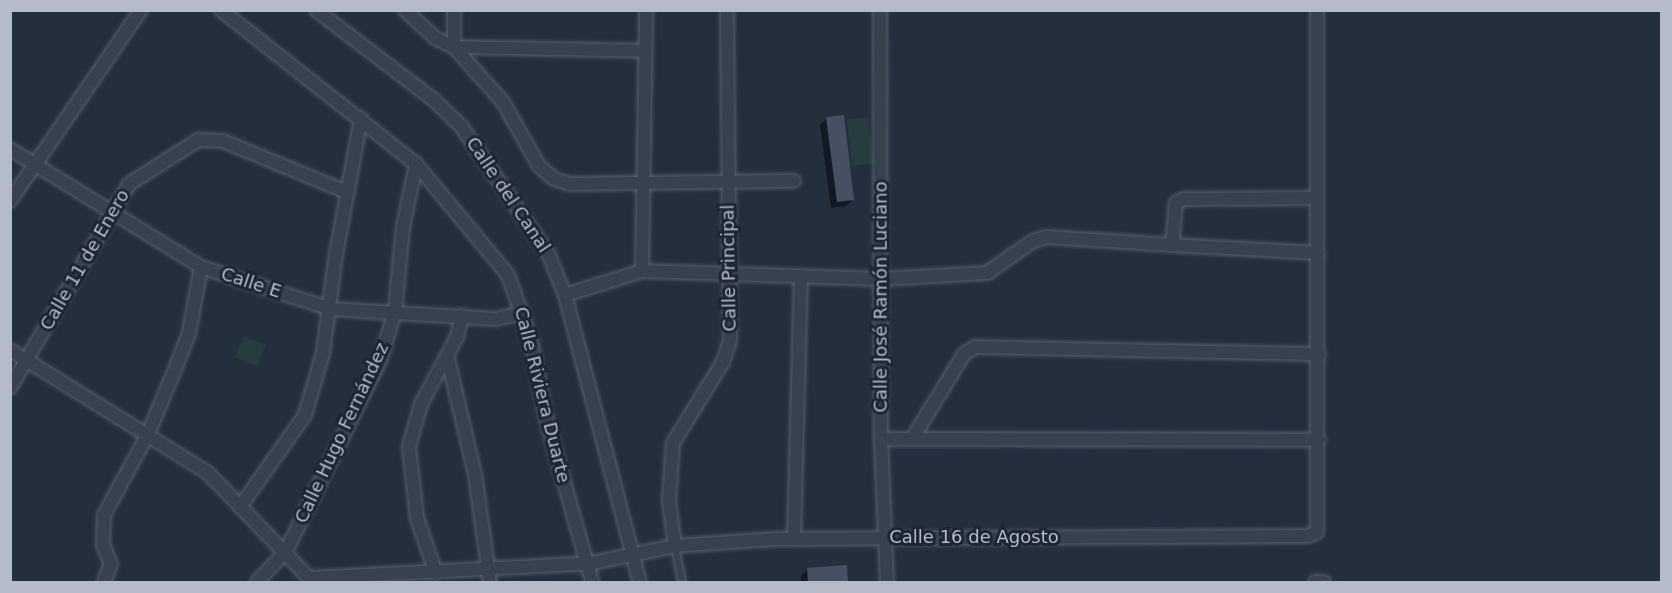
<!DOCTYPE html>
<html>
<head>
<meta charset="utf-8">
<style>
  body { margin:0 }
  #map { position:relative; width:1672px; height:593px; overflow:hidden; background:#242f3e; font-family:"DejaVu Sans",sans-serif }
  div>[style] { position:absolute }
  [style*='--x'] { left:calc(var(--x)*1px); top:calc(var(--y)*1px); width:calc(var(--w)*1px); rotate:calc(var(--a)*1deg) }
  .green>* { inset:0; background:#263c3f }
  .shadow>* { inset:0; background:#0007 }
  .building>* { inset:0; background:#455162 }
  .roads { filter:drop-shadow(0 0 2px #565f6c) drop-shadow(0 0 2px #565f6c) }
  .lane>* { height:6px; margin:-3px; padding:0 3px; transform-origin:3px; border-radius:3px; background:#38414e }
  .street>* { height:12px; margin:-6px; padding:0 6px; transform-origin:6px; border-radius:6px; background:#38414e }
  span { translate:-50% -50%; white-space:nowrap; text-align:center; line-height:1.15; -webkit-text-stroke:6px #1d2633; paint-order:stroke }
  .street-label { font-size:18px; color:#b4bcc9 }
  .frame { position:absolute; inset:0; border:12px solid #b4bcc9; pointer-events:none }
</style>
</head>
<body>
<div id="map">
  <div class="green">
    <i style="clip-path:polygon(868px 117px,874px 163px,852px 166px,847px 119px)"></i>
    <i style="clip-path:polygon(244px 336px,266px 345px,257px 366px,235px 357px)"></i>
  </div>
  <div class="shadow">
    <i style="clip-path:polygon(827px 118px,853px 200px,846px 206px,831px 208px,820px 125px)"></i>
    <i style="clip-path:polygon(845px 567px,846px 582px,801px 582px,801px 576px,808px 569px)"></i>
  </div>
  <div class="building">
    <i style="clip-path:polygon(844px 115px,854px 200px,837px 202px,826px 117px)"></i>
    <i style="clip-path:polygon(847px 565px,848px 582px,808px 582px,807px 568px)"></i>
  </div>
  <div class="roads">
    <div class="lane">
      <i style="--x:675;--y:546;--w:37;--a:79"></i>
    </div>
    <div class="street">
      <i style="--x:221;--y:10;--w:248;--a:38.3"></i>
      <i style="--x:416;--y:164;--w:144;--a:50.3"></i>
      <i style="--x:508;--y:275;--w:69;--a:70.5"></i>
      <i style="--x:531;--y:340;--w:79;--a:79.1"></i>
      <i style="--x:546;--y:418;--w:170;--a:74.3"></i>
      <i style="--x:316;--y:10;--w:150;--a:37.4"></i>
      <i style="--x:435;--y:101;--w:36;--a:44"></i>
      <i style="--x:461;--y:126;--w:154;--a:55.6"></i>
      <i style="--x:548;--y:253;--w:45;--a:68"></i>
      <i style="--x:565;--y:295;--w:297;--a:75.4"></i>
      <i style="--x:405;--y:10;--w:41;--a:43"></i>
      <i style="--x:435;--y:38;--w:21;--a:25"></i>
      <i style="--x:454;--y:47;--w:74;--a:48.3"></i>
      <i style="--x:503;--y:102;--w:73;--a:60.6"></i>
      <i style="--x:539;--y:166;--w:20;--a:41"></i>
      <i style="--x:554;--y:179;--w:17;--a:17"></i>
      <i style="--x:570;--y:184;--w:224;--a:-0.8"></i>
      <i style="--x:454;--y:10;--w:37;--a:90"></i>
      <i style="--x:454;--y:47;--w:190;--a:1.2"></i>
      <i style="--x:880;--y:10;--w:429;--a:89.9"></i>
      <i style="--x:881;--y:439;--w:143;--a:87.6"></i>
      <i style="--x:10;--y:149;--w:225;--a:31.7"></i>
      <i style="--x:201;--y:267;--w:137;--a:17.9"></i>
      <i style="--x:331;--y:309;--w:165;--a:3.5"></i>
      <i style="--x:496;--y:319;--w:28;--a:-13"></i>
      <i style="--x:10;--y:201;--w:232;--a:-55.6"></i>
      <i style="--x:1172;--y:245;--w:146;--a:3.1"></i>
      <i style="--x:642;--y:271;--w:261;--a:-89.1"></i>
      <i style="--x:565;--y:295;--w:81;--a:-17.3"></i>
      <i style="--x:642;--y:271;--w:239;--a:1.9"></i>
      <i style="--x:881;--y:279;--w:106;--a:-3.2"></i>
      <i style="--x:987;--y:273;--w:56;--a:-34.8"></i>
      <i style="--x:1033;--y:241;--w:14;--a:-17"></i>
      <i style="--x:1046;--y:237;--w:126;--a:3.6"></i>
      <i style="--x:1172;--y:245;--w:42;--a:-84.6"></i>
      <i style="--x:1176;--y:203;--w:9;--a:-27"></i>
      <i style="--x:1184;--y:199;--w:133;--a:-0.4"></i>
      <i style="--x:10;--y:350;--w:233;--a:31.8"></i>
      <i style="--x:208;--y:473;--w:151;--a:46.1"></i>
      <i style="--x:447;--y:355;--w:122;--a:76.8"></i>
      <i style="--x:475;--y:474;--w:109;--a:82.1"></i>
      <i style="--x:10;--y:388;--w:236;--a:-59.7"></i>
      <i style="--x:129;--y:184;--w:82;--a:-32.5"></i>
      <i style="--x:198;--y:140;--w:25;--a:2"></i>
      <i style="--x:223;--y:141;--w:134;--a:22.4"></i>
      <i style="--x:881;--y:439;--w:438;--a:0.1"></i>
      <i style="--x:912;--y:439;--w:100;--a:-58.5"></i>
      <i style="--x:964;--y:354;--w:13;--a:-32"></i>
      <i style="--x:975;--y:347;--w:344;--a:1.2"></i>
      <i style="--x:240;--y:507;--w:113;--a:-54.8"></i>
      <i style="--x:305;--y:415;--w:65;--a:-73.8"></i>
      <i style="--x:323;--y:353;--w:94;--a:-82.6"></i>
      <i style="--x:335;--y:260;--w:144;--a:-79.6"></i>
      <i style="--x:794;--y:539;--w:263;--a:-88.5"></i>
      <i style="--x:675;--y:546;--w:45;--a:-97.6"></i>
      <i style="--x:669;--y:501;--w:58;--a:-86.1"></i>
      <i style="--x:673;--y:443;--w:95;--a:-58.3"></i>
      <i style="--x:723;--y:362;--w:23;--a:-72"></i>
      <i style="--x:730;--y:340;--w:330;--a:-90.5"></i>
      <i style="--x:436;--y:573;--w:58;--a:-109.1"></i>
      <i style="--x:417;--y:518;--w:71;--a:-96.4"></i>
      <i style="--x:409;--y:447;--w:45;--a:-74.4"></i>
      <i style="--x:421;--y:404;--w:76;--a:-61.8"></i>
      <i style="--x:457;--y:337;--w:22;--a:-77"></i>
      <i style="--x:309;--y:578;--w:283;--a:-3"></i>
      <i style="--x:592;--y:563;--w:85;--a:-11.6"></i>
      <i style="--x:675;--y:546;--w:99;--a:-4"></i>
      <i style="--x:774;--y:539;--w:534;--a:-0.32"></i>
      <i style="--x:1308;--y:536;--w:10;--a:-24"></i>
      <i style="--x:1317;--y:532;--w:522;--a:-90"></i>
      <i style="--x:104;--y:582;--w:19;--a:-69"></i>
      <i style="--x:111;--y:564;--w:21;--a:-113"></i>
      <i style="--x:103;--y:545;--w:30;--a:-88"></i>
      <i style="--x:104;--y:515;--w:92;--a:-61.5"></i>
      <i style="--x:148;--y:434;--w:73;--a:-67.3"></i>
      <i style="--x:176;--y:367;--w:36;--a:-69"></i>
      <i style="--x:189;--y:333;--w:67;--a:-79.7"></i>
      <i style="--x:257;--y:582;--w:42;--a:-46.9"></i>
      <i style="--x:286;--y:551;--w:212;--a:-63.7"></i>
      <i style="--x:380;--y:361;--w:52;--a:-73.3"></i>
      <i style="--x:395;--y:311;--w:84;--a:-84.6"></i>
      <i style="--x:403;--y:227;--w:64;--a:-78.3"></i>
      <i style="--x:1315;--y:582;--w:9;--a:0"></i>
    </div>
  </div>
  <div class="street-label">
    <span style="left:508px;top:195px;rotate:56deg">Calle del Canal</span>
    <span style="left:85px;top:260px;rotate:-60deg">Calle 11 de Enero</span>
    <span style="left:729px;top:268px;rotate:-91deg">Calle Principal</span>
    <span style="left:251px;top:283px;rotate:18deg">Calle E</span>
    <span style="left:881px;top:297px;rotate:-90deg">Calle José Ramón Luciano</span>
    <span style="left:542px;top:395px;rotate:76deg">Calle Riviera Duarte</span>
    <span style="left:342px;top:433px;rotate:-65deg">Calle Hugo Fernández</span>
    <span style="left:974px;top:537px">Calle 16 de Agosto</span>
  </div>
  <div class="frame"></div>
</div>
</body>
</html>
